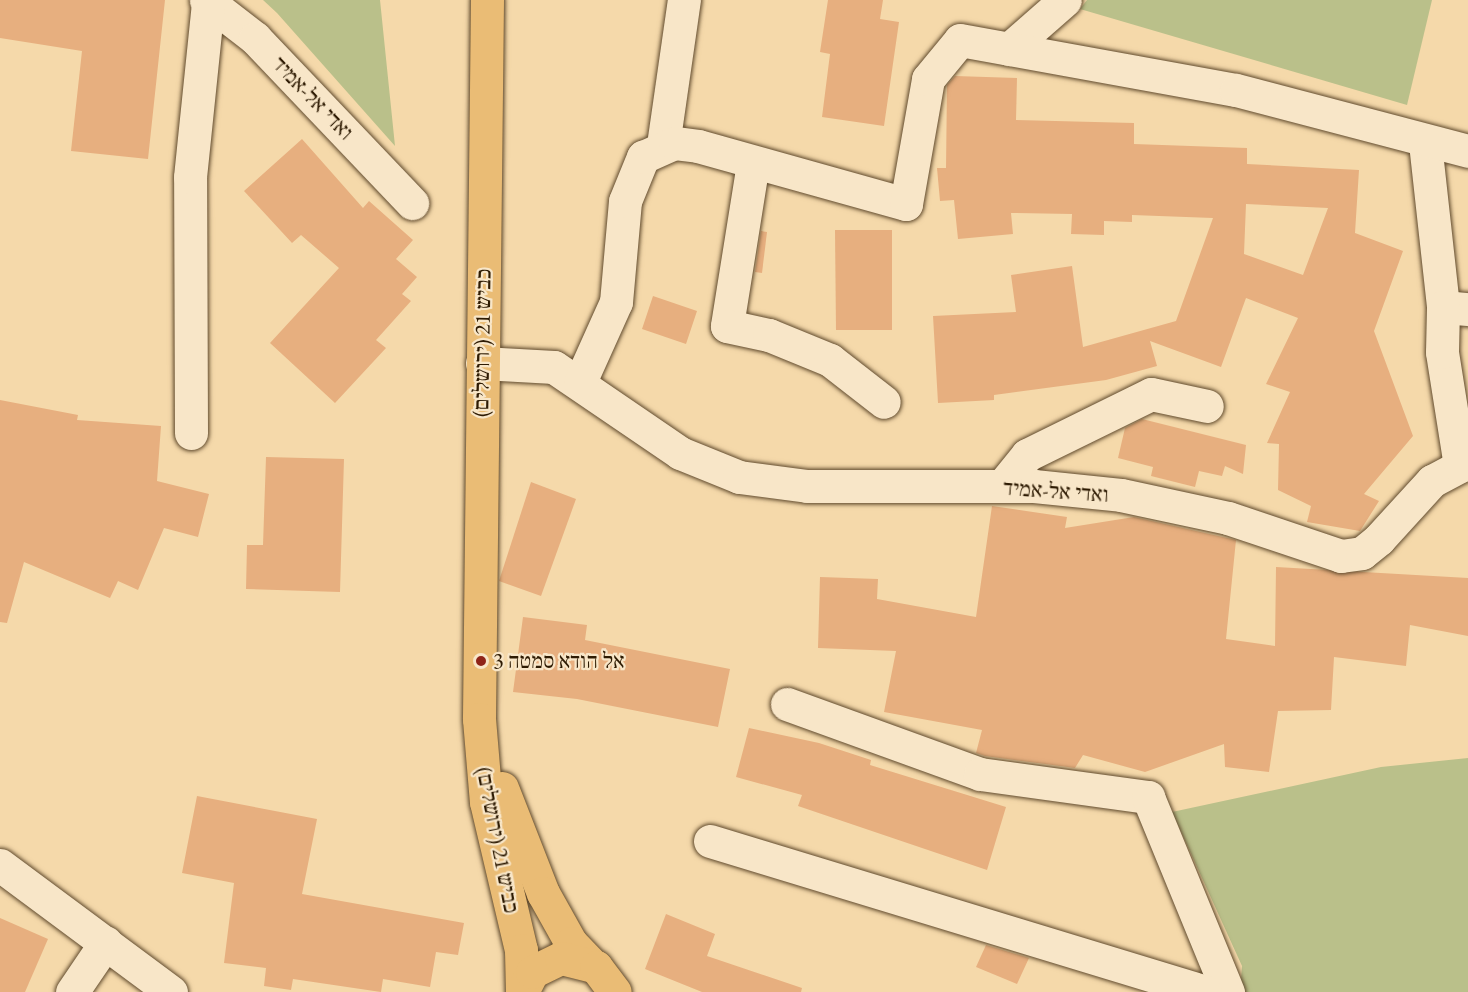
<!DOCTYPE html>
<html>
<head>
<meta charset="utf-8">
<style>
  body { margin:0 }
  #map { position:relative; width:1468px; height:992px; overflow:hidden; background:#f5d9aa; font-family:"EB Garamond","Frank Ruhl Libre",serif }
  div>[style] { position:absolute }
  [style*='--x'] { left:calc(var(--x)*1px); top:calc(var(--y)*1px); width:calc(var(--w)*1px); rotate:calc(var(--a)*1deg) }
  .green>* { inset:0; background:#bac08a }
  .building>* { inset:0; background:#e7af7f }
  .roads { filter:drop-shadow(0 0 2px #604a2d) drop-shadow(0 0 2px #604a2d) }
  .minor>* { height:33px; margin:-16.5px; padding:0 16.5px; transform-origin:16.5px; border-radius:16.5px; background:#f8e6c8 }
  .major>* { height:33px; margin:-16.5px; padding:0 16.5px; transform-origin:16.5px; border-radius:16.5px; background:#eabc75 }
  .dots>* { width:16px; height:16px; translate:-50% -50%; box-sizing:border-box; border:3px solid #f8e6c8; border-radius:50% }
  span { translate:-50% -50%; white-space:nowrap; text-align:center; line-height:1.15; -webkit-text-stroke:4.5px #f8e6c8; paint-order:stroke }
  .street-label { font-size:22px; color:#2e1b03 }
  .poi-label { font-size:22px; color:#2e1b03 }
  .left { translate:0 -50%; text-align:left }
</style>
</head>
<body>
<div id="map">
  <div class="green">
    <i style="clip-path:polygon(263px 0,380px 0,395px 146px,277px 13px)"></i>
    <i style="clip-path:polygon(1087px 0,1432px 0,1407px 105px,1080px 9px)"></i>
    <i style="clip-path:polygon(1468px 758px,1468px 992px,1240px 992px,1242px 966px,1172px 812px,1381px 767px)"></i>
  </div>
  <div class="building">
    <i style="clip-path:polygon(0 0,165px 0,148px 159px,71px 151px,82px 51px,0 38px)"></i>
    <i style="clip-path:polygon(828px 0,883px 0,880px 19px,899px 22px,884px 126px,822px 117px,830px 54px,820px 52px)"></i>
    <i style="clip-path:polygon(evenodd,955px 76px,1017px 78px,1016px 120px,1134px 123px,1134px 144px,1247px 148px,1247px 164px,1359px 170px,1355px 233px,1403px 251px,1374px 331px,1413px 436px,1364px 494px,1379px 501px,1360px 531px,1307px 522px,1311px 506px,1278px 490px,1279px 444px,1267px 443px,1290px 392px,1266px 384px,1298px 318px,1246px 298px,1221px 367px,1150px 341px,1157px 366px,1106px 380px,994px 395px,994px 400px,938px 403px,933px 316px,1016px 312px,1011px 275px,1072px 266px,1083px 347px,1176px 321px,1213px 218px,1132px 215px,1132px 222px,1104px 221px,1104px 235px,1071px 234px,1072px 214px,1011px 213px,1013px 234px,958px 239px,954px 200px,940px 201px,937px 168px,946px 168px,947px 85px,955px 76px,1246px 204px,1328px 208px,1303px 275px,1244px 254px,1246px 204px)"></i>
    <i style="clip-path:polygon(302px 139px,363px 208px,369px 201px,413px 240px,396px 259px,417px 277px,402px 294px,411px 301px,376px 340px,386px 348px,335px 403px,270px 343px,339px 268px,301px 235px,292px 243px,244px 191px)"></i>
    <i style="clip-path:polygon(835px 230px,892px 230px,892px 330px,836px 330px)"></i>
    <i style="clip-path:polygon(761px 231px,767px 232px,762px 273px,755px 272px)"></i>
    <i style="clip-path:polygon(653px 296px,697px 311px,686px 344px,642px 329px)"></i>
    <i style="clip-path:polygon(0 400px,78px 415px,77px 420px,161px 426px,157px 481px,209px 494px,198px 537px,164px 528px,138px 590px,118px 581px,110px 598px,24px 562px,7px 623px,0 622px)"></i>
    <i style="clip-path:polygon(1142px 419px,1246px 445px,1243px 474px,1225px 466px,1222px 476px,1199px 471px,1195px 487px,1151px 476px,1153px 467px,1118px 458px,1125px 428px)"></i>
    <i style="clip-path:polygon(266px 457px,344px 459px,340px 592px,246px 589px,247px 545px,263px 545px)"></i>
    <i style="clip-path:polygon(531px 482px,576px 499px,541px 596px,499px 581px)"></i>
    <i style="clip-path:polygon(992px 506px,1067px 517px,1065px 528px,1134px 517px,1236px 540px,1226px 639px,1275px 646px,1276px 567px,1468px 578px,1468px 636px,1410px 625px,1406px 666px,1334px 657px,1331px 710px,1278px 711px,1269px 772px,1225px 767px,1224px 744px,1145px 772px,1083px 755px,1075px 768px,985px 756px,976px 753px,982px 730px,884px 712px,896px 651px,818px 648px,820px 577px,878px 579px,877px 599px,976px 617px)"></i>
    <i style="clip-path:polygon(523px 617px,587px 625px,585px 640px,730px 669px,718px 727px,577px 699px,513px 692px)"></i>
    <i style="clip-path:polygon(749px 728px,819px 743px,871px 760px,870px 765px,1006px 807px,987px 870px,798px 806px,802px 795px,736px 777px)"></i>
    <i style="clip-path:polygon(197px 796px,317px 819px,302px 894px,464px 923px,458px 955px,436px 952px,430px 987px,383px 979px,381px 992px,293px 979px,291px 990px,264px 986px,266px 968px,224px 963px,234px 883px,182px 873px)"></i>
    <i style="clip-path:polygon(666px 914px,715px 934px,707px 956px,802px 988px,801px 992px,702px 992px,645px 969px)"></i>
    <i style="clip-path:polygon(0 918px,48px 939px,25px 992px,0 992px)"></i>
    <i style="clip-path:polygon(986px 945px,1029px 958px,1017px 984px,976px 967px)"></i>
  </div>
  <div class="roads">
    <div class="minor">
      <i style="--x:206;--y:0;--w:62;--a:37.8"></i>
      <i style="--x:255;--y:38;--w:228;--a:46.4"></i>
      <i style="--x:1009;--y:49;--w:74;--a:-41.2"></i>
      <i style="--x:1425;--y:143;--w:165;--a:83.7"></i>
      <i style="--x:1443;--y:307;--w:25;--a:5"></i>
      <i style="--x:663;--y:145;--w:147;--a:-81.8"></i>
      <i style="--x:753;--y:163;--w:165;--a:99.1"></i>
      <i style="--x:727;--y:326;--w:43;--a:12.1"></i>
      <i style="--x:769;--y:335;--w:66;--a:22.3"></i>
      <i style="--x:830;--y:360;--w:68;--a:37.9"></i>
      <i style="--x:482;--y:363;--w:72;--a:3.2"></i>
      <i style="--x:554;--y:367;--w:153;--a:34.3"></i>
      <i style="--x:680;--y:453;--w:64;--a:22.1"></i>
      <i style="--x:739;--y:477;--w:69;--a:7.5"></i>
      <i style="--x:807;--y:486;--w:227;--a:0"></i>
      <i style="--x:1034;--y:486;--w:87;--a:5.9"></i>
      <i style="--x:1121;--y:495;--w:109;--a:12.1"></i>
      <i style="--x:1228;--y:518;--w:119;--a:18.6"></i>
      <i style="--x:1341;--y:556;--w:21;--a:-8"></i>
      <i style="--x:1362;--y:553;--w:22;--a:-39"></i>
      <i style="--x:1379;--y:539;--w:79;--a:-47.6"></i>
      <i style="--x:1432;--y:481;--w:32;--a:-28"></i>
      <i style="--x:1460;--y:466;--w:115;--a:-99"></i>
      <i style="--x:1442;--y:352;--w:45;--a:-88.7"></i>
      <i style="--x:580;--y:382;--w:88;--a:-65.8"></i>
      <i style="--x:616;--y:302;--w:101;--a:-84.9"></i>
      <i style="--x:625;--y:201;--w:48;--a:-67.8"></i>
      <i style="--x:643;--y:157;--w:35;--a:-24"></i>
      <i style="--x:675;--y:143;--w:23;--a:7"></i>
      <i style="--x:698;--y:146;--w:216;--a:15.6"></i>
      <i style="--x:906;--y:204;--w:127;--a:-80"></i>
      <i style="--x:928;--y:79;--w:50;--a:-50.6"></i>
      <i style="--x:960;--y:40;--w:280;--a:10.3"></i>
      <i style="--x:1236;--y:90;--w:240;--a:14.7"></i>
      <i style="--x:191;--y:433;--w:256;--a:-90.2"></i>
      <i style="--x:190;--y:177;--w:176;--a:-84.1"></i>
      <i style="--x:1002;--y:486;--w:40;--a:-51"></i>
      <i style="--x:1027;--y:455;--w:138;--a:-26.2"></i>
      <i style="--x:1151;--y:394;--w:57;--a:12.1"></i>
      <i style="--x:787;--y:704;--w:205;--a:19.9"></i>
      <i style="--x:980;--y:774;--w:170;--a:7.8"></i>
      <i style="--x:1148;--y:797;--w:211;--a:67.7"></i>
      <i style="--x:710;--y:841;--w:518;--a:16.93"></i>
      <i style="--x:0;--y:865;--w:213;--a:36.6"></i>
      <i style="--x:72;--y:992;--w:60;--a:-55.8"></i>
    </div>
    <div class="major">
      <i style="--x:487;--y:0;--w:719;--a:90.64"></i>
      <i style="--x:479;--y:719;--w:83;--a:85.2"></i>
      <i style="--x:486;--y:802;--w:152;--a:76.7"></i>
      <i style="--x:521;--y:950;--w:42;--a:88.6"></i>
      <i style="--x:502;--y:788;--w:113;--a:68.7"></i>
      <i style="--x:543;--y:893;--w:57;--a:60.8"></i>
      <i style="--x:571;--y:943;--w:29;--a:46"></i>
      <i style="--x:522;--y:992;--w:22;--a:-63"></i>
      <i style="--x:532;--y:972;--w:32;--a:-26"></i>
      <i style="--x:561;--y:958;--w:36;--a:14"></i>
      <i style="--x:596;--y:967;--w:31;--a:53"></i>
    </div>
  </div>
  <div class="dots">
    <i style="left:481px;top:661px;background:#8f2418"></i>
  </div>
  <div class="street-label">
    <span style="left:313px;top:98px;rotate:46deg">ואדי אל-אמיד</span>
    <span style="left:482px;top:343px;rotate:-89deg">כביש 21 (ירושלים)</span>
    <span style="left:1056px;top:491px;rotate:4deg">ואדי אל-אמיד</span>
    <span style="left:498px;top:840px;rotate:79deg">כביש 21 (ירושלים)</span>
  </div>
  <div class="poi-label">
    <span class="left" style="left:493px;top:661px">אל הודא סמטה 3</span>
  </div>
</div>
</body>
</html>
